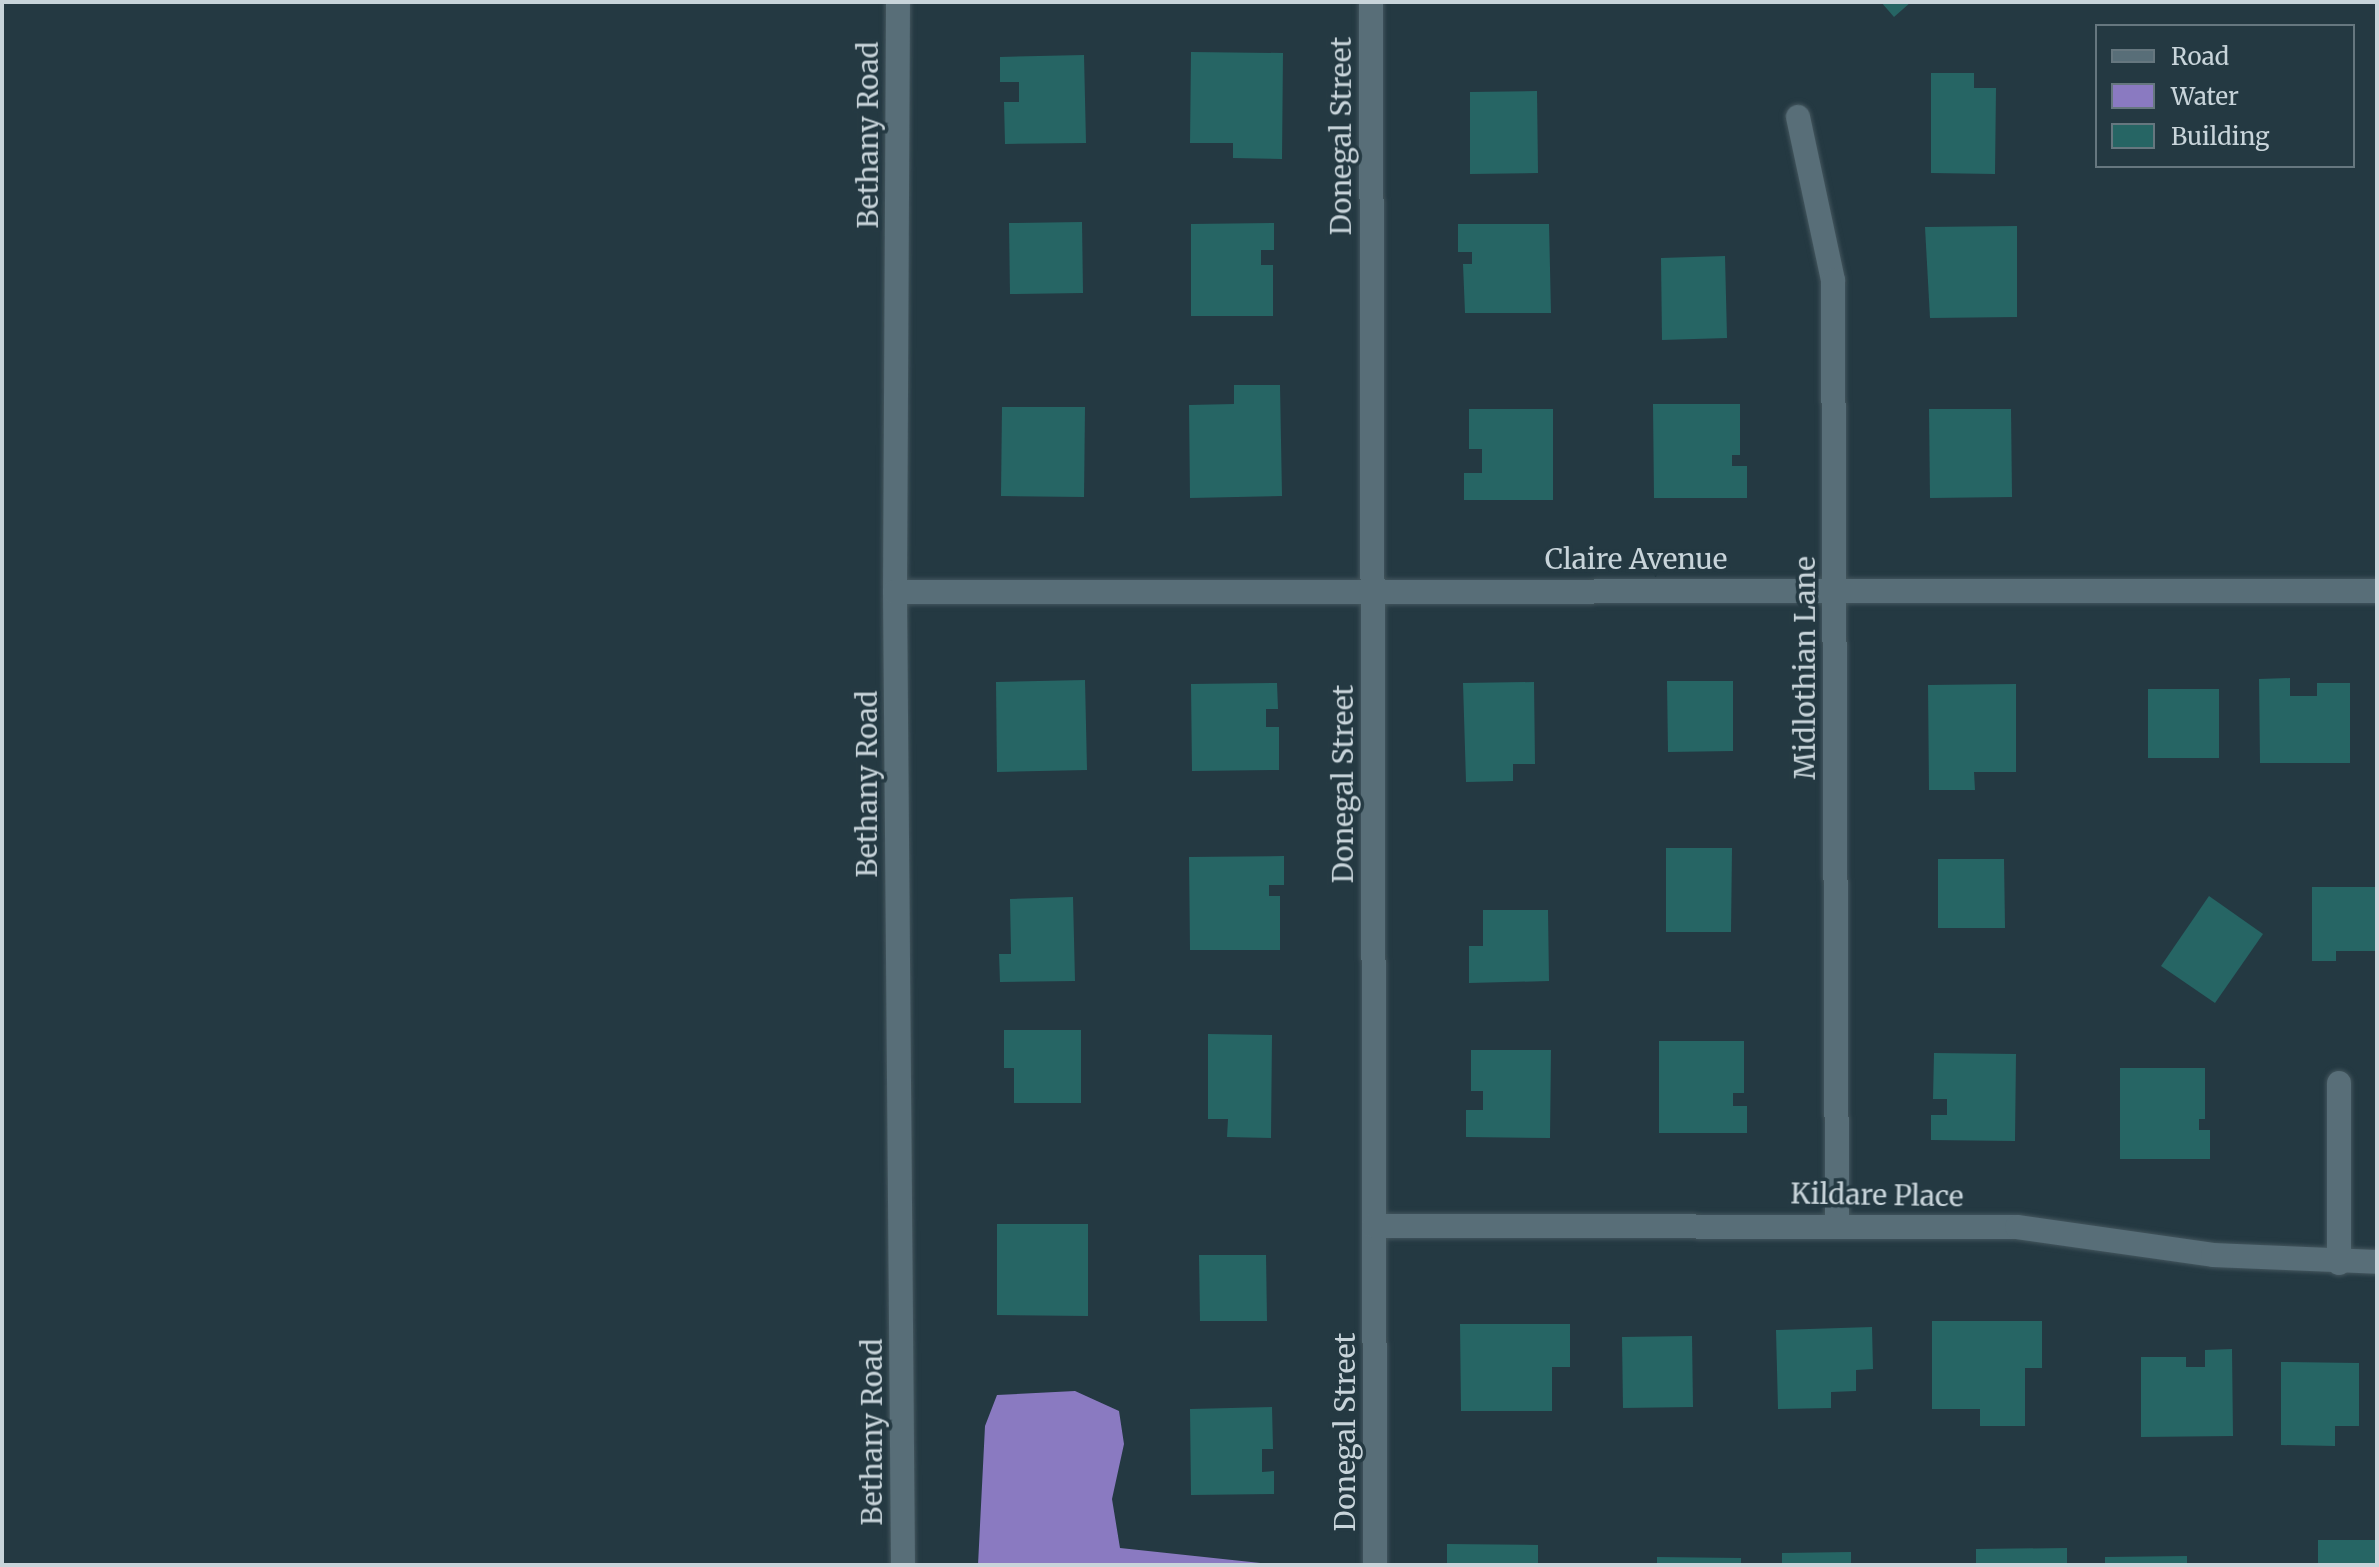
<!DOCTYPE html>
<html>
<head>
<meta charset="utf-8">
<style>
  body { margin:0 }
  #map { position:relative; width:2379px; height:1567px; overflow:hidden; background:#243942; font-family:Merriweather,serif }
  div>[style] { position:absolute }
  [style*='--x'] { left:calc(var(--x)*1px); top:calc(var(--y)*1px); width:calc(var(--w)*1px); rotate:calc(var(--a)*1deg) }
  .water>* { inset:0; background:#8a7ac1 }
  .building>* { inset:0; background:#266564 }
  .roads { filter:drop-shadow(0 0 2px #44565e) drop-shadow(0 0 2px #44565e) }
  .minor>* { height:24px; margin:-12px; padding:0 12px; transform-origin:12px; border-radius:12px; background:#586e78 }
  span { translate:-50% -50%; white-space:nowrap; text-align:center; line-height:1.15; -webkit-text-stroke:7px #243942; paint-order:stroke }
  .street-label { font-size:28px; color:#c8d4da }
  .frame { position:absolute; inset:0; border:4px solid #c8d4da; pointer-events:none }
  .legend { position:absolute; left:2095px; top:24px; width:260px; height:144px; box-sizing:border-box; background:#243942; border:2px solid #66777f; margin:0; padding:10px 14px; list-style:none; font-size:24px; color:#c8d4da }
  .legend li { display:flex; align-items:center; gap:16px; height:40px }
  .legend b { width:40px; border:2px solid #66777f }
</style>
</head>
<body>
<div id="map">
  <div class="water">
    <i style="clip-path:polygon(1075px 1391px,1119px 1411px,1124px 1444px,1112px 1499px,1120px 1548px,1279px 1565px,978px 1565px,985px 1426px,997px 1395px)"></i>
  </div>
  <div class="building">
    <i style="clip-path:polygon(1881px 2px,1911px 2px,1894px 17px)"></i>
    <i style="clip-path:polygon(1191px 52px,1283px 53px,1282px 159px,1233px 158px,1233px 143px,1190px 143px)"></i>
    <i style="clip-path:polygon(1084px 55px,1086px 143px,1005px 144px,1004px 102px,1019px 102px,1019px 82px,1000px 82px,1000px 57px)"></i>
    <i style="clip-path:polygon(1931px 73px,1974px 73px,1974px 88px,1996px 88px,1995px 174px,1931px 173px)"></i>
    <i style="clip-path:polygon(1537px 91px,1538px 173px,1470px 174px,1470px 92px)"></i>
    <i style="clip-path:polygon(1082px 222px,1083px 293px,1010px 294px,1009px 223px)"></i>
    <i style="clip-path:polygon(1274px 223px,1274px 250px,1261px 250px,1261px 265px,1273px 265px,1273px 316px,1191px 316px,1191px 224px)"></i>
    <i style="clip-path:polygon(1458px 224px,1549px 224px,1551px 313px,1465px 313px,1463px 264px,1472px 264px,1472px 252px,1458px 252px)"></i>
    <i style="clip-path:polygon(2017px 226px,2017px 317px,1930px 318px,1925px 227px)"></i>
    <i style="clip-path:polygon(1725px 256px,1727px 338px,1662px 340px,1661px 258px)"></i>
    <i style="clip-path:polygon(1234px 385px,1280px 385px,1282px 496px,1190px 498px,1189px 405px,1234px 404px)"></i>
    <i style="clip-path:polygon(1653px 404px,1740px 404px,1740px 455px,1732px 455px,1732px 466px,1747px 466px,1747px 498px,1654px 498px)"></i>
    <i style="clip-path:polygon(1002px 407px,1085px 407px,1084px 497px,1001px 496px)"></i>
    <i style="clip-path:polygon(1469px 409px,1553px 409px,1553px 500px,1464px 500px,1464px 473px,1482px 473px,1482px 449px,1469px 449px)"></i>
    <i style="clip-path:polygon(1929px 409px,2011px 409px,2012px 497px,1930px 498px)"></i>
    <i style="clip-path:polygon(2290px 678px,2290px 696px,2317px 696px,2317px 683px,2350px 683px,2350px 763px,2260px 763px,2259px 679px)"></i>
    <i style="clip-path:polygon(1085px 680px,1087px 770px,997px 772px,996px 682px)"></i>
    <i style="clip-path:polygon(1667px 681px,1733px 681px,1733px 751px,1668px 752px)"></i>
    <i style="clip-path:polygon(1534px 682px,1535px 764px,1513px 764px,1513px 781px,1466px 782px,1463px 683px)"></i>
    <i style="clip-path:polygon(1277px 683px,1278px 709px,1266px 709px,1266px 727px,1279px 727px,1279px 770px,1192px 771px,1191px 684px)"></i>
    <i style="clip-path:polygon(2016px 684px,2016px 772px,1974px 772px,1975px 790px,1929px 790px,1928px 685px)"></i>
    <i style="clip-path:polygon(2148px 689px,2219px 689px,2219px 758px,2148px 758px)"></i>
    <i style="clip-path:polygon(1666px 848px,1732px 848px,1731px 932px,1666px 932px)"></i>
    <i style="clip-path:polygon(1284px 856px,1284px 885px,1269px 885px,1269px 896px,1280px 896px,1280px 950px,1190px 950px,1189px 857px)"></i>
    <i style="clip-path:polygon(1938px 859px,2004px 859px,2005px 928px,1938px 928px)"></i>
    <i style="clip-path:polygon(2312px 887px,2377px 887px,2377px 951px,2336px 951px,2336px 961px,2312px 961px)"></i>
    <i style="clip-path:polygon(2209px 896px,2263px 934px,2215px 1003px,2161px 966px)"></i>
    <i style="clip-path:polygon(1073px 897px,1075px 981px,1000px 982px,999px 954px,1011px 954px,1010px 899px)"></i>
    <i style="clip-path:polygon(1483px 910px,1548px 910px,1549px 981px,1469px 983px,1469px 946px,1483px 946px)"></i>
    <i style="clip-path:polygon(1004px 1030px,1081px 1030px,1081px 1103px,1014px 1103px,1014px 1068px,1004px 1068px)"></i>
    <i style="clip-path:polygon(1208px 1034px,1272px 1035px,1271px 1138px,1227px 1137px,1228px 1119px,1208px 1119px)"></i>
    <i style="clip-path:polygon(1659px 1041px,1744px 1041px,1744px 1093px,1733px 1093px,1733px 1106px,1747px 1106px,1747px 1133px,1659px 1133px)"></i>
    <i style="clip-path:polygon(1471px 1050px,1551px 1050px,1550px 1138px,1466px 1137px,1466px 1110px,1483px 1110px,1483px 1091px,1471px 1091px)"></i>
    <i style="clip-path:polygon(1934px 1053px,2016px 1054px,2015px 1141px,1931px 1140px,1931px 1115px,1947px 1115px,1947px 1099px,1933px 1099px)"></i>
    <i style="clip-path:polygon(2120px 1068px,2205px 1068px,2205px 1119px,2199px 1119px,2199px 1130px,2210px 1130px,2210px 1159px,2120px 1159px)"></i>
    <i style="clip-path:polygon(997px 1224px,1088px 1224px,1088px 1316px,997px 1315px)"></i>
    <i style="clip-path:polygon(1199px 1255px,1266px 1255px,1267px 1321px,1200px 1321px)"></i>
    <i style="clip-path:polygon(1932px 1321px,2042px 1321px,2042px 1368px,2025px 1368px,2025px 1426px,1980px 1426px,1980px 1409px,1932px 1409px)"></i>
    <i style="clip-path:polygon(1460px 1324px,1570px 1324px,1570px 1367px,1552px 1367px,1552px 1411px,1461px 1411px)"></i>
    <i style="clip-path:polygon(1872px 1327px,1873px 1369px,1856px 1370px,1856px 1391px,1831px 1392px,1831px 1408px,1778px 1409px,1776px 1330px)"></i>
    <i style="clip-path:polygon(1692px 1336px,1693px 1407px,1623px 1408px,1622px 1337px)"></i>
    <i style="clip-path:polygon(2232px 1349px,2233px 1436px,2141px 1437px,2141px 1357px,2186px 1357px,2186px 1367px,2205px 1367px,2205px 1350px)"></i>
    <i style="clip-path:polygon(2281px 1362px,2359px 1363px,2359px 1426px,2335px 1426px,2335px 1446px,2281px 1445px)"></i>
    <i style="clip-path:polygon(1272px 1407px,1273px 1449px,1262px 1449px,1262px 1472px,1274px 1471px,1274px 1494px,1191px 1495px,1190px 1409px)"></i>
    <i style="clip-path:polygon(2318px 1540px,2377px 1540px,2377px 1565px,2318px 1565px)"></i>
    <i style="clip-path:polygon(1447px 1544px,1538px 1545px,1538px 1565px,1447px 1565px)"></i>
    <i style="clip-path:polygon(2067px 1548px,2067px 1565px,1976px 1565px,1976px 1549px)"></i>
    <i style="clip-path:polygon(1851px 1552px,1851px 1565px,1782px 1565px,1782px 1553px)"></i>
    <i style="clip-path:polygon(2187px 1556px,2187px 1565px,2105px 1565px,2105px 1557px)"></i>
    <i style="clip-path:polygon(1657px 1557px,1741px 1558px,1741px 1565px,1657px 1565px)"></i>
  </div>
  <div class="roads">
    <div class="minor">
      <i style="--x:898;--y:2;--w:590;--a:90.29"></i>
      <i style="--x:895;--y:592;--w:973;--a:89.53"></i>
      <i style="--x:1371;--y:2;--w:1563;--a:89.85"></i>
      <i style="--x:1798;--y:117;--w:167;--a:77.9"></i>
      <i style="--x:1833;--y:280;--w:943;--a:89.76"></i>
      <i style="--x:895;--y:592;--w:1482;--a:-0.04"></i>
      <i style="--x:1374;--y:1226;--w:643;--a:0.09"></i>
      <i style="--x:2017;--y:1227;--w:198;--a:8.1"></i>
      <i style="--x:2213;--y:1255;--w:164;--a:2.4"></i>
      <i style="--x:2339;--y:1263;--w:180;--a:-90"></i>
    </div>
  </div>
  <div class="street-label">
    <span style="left:868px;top:135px;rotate:-90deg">Bethany Road</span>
    <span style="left:1341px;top:136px;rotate:-90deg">Donegal Street</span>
    <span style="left:1636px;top:559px">Claire Avenue</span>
    <span style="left:1805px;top:668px;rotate:-90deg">Midlothian Lane</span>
    <span style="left:867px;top:784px;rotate:-90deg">Bethany Road</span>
    <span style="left:1343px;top:784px;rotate:-90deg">Donegal Street</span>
    <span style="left:1877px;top:1195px;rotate:1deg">Kildare Place</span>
    <span style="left:872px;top:1432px;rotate:-90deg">Bethany Road</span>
    <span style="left:1345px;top:1432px;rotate:-90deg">Donegal Street</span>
  </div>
  <div class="frame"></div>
  <ul class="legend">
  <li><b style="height:10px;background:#586e78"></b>Road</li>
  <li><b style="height:22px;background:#8a7ac1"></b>Water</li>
  <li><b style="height:22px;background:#266564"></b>Building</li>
  </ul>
</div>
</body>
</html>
